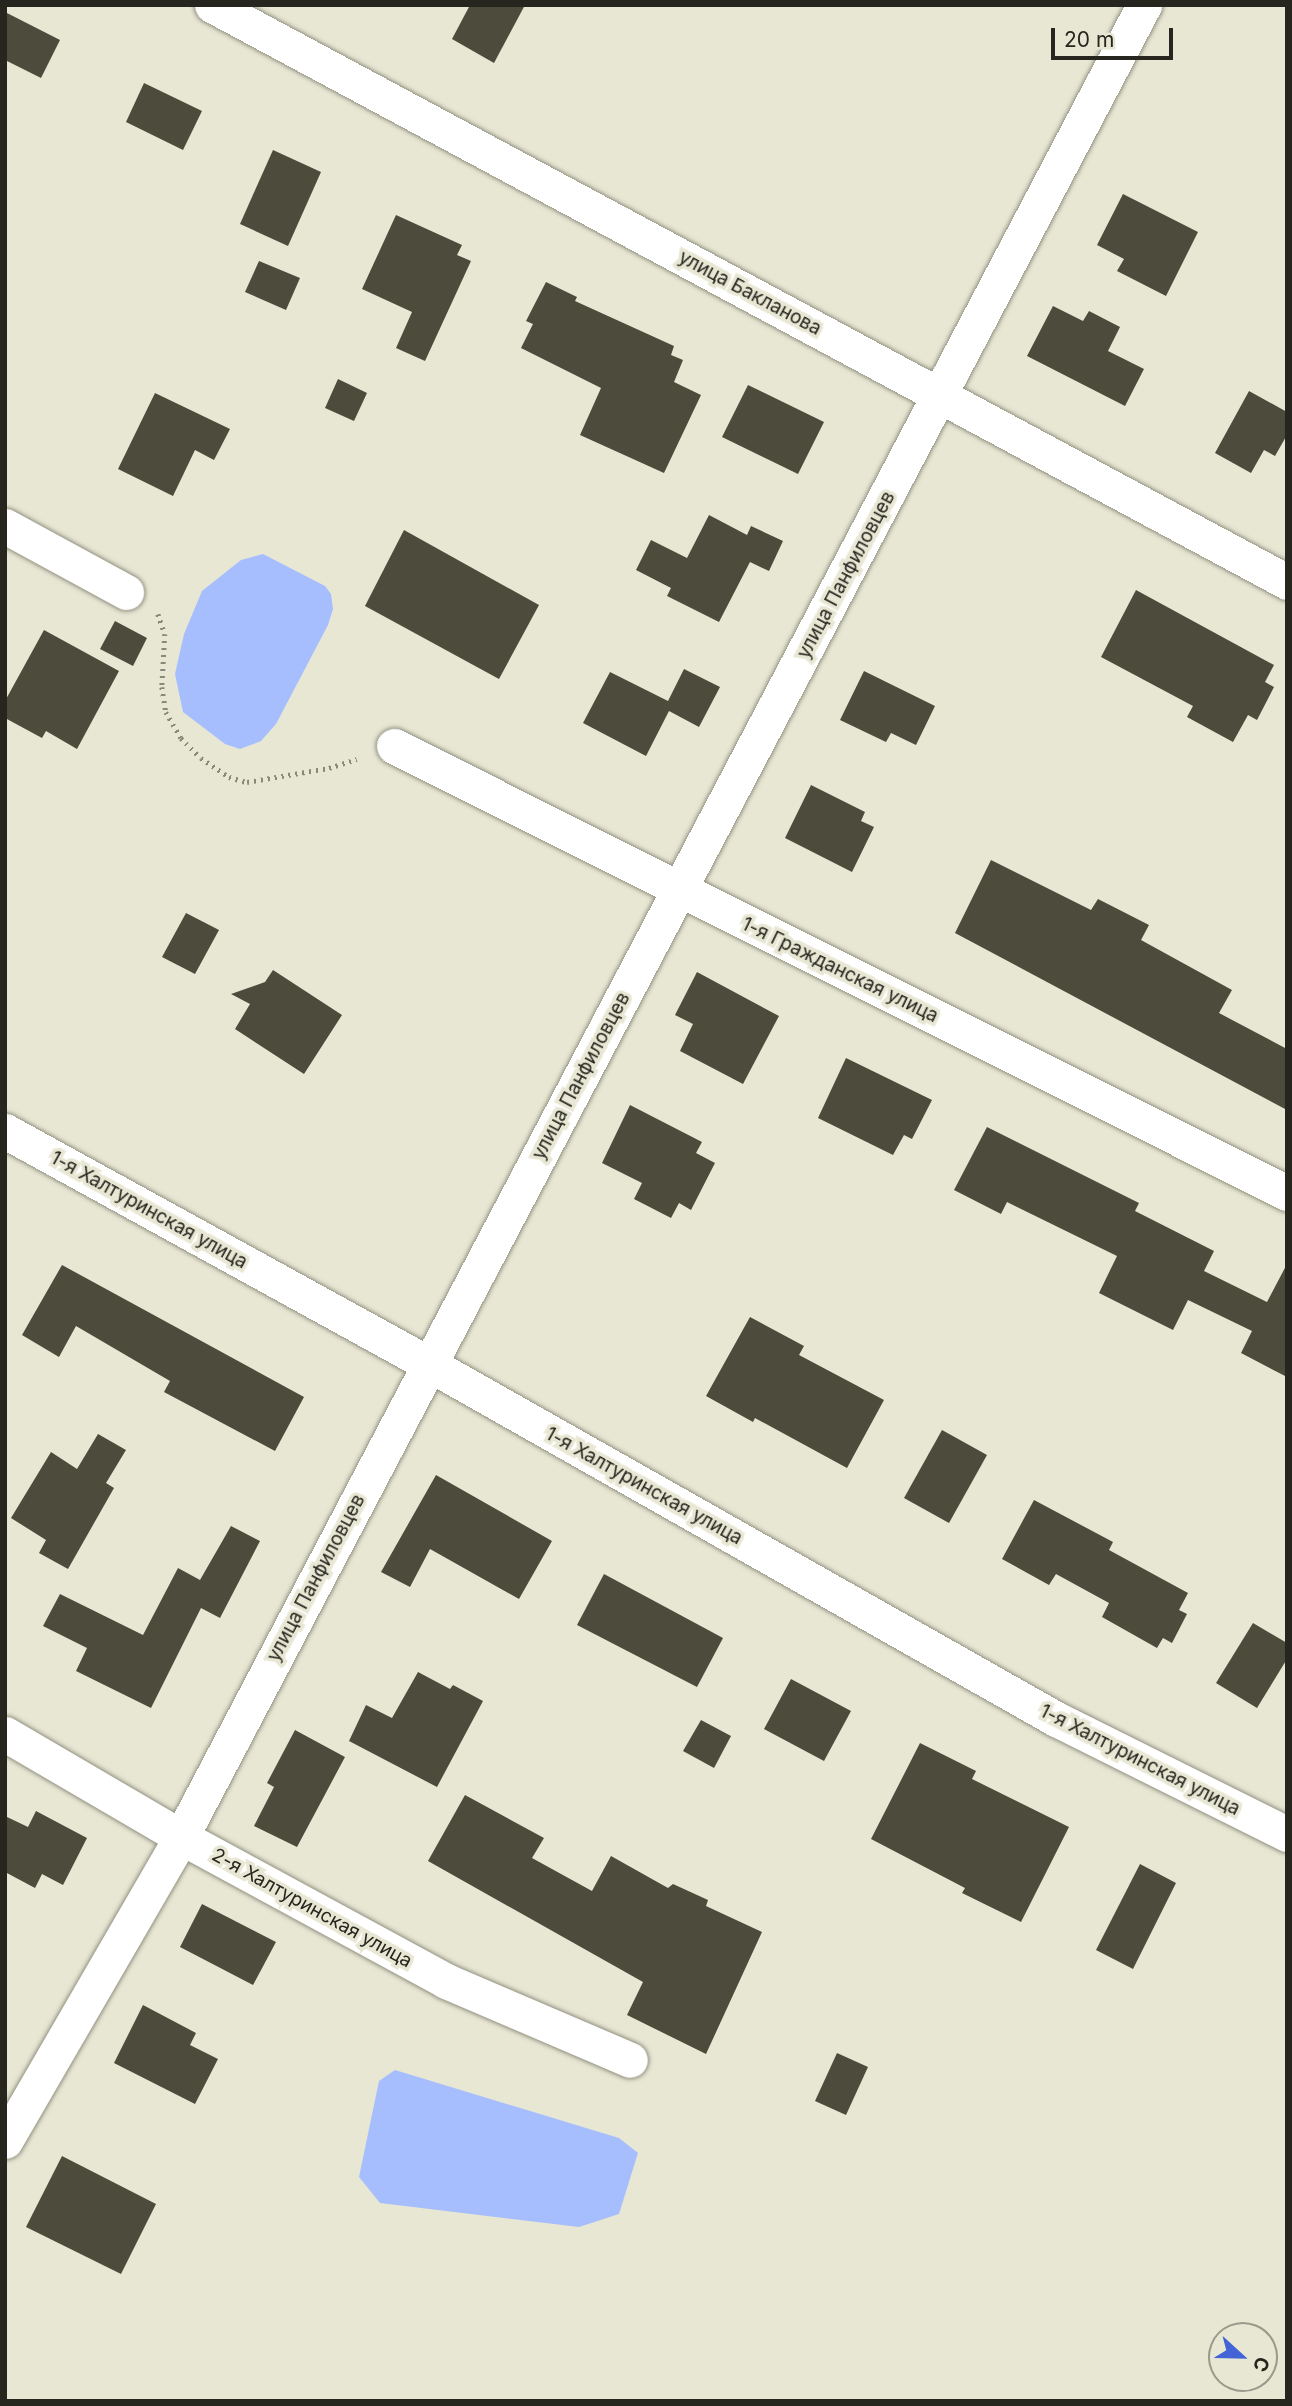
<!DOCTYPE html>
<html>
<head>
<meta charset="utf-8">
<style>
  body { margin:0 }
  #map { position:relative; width:1292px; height:2406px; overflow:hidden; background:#e8e7d4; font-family:Inter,sans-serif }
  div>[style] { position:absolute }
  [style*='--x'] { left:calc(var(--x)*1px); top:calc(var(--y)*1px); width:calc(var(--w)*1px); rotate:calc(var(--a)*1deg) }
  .water>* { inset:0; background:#a6befe }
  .building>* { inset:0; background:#4d4b3c }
  .path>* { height:4.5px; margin-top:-2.25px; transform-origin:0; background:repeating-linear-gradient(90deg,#89887b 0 2px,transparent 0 7px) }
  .roads { filter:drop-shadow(0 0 2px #929180) drop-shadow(0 0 2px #929180) }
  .minor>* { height:35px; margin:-17.5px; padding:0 17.5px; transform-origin:17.5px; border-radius:17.5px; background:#fff }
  span { translate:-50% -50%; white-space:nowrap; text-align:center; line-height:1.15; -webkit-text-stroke:7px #e8e7d4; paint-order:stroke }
  .street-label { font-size:19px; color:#26251e }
  .frame { position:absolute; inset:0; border:7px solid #26251e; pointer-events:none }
  .north { position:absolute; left:1208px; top:2322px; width:70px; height:70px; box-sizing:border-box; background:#e8e7d4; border:2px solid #9a998b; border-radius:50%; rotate:112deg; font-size:19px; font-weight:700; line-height:28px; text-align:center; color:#26251e }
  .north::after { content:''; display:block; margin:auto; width:24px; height:32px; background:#4363d6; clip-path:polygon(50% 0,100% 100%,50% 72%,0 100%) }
  .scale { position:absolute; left:1051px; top:28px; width:122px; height:32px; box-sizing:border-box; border:4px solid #26251e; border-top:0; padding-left:9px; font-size:21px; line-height:24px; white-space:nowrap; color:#26251e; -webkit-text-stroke:5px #e8e7d4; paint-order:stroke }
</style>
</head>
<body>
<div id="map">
  <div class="water">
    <i style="clip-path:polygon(263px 554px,325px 586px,331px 594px,333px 609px,328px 625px,276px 724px,261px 741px,240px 749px,225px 744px,183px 712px,175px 674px,184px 634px,202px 591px,241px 560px)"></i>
    <i style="clip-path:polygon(395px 2070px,619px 2138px,638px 2153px,619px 2214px,579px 2227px,380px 2203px,359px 2177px,379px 2081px)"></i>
  </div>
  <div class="building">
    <i style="clip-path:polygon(470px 5px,525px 5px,494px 63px,452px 39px)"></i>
    <i style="clip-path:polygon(5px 12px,60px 40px,41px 78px,5px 60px)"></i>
    <i style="clip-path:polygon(144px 83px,202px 111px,183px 150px,126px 122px)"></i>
    <i style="clip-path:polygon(273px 150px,321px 172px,288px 246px,240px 224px)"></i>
    <i style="clip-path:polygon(1123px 194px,1198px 232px,1166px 296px,1117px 271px,1124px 259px,1097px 245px)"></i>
    <i style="clip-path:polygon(396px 215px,462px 245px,457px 255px,471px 261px,425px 361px,396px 348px,412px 312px,362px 289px)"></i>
    <i style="clip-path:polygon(259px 261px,300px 278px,286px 310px,245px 292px)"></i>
    <i style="clip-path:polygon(546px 282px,577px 297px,575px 301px,674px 346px,671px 355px,683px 360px,674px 382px,701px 395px,664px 473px,580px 435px,601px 388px,521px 348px,533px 324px,526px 321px)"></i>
    <i style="clip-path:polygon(1053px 306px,1083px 321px,1089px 311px,1120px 327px,1108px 351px,1144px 369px,1125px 406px,1027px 356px)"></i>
    <i style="clip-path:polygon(338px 379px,367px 393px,354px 421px,325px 408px)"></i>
    <i style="clip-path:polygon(748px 385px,824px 422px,798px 474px,722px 437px)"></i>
    <i style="clip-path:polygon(1249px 391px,1287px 412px,1287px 435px,1275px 456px,1264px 450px,1251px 473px,1215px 453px)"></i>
    <i style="clip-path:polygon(155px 393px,230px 429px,214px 460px,195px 450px,173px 496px,118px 469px)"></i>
    <i style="clip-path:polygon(709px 515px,747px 535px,751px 526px,783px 541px,769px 571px,750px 562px,719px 622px,667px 596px,671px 588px,636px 570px,651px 540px,687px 558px)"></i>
    <i style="clip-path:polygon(404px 530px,539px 605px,499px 679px,365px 606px)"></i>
    <i style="clip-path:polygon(1136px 590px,1274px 665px,1265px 682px,1274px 687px,1257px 720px,1248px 715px,1233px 742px,1187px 717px,1193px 706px,1101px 657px)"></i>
    <i style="clip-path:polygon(115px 621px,147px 638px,133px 666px,100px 649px)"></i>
    <i style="clip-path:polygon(44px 630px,119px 671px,77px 749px,46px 731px,42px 738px,5px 718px,5px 701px)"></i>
    <i style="clip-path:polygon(684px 669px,720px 687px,699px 727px,669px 711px,646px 756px,583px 723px,610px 672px,668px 701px)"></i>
    <i style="clip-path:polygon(864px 671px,935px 706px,916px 745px,891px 733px,886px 742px,840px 720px)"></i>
    <i style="clip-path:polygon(811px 785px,865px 812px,861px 821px,874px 827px,852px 872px,785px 838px)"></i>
    <i style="clip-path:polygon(991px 860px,1091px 910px,1098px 899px,1149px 925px,1141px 940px,1232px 990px,1219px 1013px,1287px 1049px,1287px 1110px,955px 933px)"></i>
    <i style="clip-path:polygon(186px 913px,219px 930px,195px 974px,162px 957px)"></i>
    <i style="clip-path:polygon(273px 970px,342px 1015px,304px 1074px,235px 1029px,250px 1004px,231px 994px,265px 982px)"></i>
    <i style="clip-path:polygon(697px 972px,779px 1016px,743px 1084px,680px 1051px,693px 1024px,675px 1015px)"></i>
    <i style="clip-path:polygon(846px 1058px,932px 1100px,912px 1139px,904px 1135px,893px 1155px,818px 1118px)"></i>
    <i style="clip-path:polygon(630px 1105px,702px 1142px,696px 1153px,715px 1163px,691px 1210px,679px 1203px,671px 1218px,634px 1199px,642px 1183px,602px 1163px)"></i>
    <i style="clip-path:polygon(987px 1127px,1139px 1203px,1135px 1211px,1214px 1251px,1204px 1271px,1267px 1302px,1287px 1264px,1287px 1377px,1241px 1353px,1252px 1331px,1188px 1300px,1173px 1330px,1099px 1293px,1117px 1256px,1007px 1202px,1001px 1214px,954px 1190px)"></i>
    <i style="clip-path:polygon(62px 1265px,304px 1397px,275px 1451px,164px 1392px,170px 1381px,76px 1326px,59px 1357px,22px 1335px)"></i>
    <i style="clip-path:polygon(750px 1317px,804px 1346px,799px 1355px,884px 1400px,847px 1468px,755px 1418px,753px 1422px,706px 1396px)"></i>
    <i style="clip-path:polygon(942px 1430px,987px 1455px,949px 1523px,904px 1498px)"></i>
    <i style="clip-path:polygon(98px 1434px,126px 1450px,106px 1483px,114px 1488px,68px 1569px,39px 1553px,46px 1540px,11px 1518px,51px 1452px,77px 1469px)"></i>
    <i style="clip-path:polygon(436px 1475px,552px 1541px,519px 1599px,430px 1549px,410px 1587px,381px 1572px)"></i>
    <i style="clip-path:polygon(1034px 1500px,1113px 1542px,1109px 1550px,1188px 1593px,1179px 1610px,1187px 1614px,1172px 1643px,1163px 1638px,1157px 1648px,1102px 1617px,1109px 1603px,1056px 1574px,1049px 1585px,1002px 1559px)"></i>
    <i style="clip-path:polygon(231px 1526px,260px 1541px,220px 1618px,201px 1608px,151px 1708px,76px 1671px,87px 1648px,43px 1626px,60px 1594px,143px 1635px,178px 1568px,200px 1580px)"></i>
    <i style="clip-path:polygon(604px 1574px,723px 1638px,697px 1687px,577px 1625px)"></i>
    <i style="clip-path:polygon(1253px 1623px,1287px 1643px,1287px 1659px,1257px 1708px,1216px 1683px)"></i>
    <i style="clip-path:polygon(418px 1672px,450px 1689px,453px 1685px,483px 1701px,437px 1787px,349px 1741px,366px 1705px,392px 1718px)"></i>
    <i style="clip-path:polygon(791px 1679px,851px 1711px,824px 1761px,764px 1729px)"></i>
    <i style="clip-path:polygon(701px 1720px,731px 1736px,714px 1768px,683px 1751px)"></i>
    <i style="clip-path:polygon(295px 1730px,345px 1757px,297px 1847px,254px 1826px,274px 1787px,267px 1783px)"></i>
    <i style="clip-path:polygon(920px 1743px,976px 1771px,972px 1779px,1069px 1827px,1021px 1922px,962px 1893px,965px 1888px,871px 1839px)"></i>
    <i style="clip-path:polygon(465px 1795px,544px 1838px,532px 1858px,592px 1891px,611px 1856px,668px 1888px,673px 1884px,708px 1900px,706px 1906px,762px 1932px,706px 2054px,627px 2015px,643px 1982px,428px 1861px)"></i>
    <i style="clip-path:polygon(36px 1811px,87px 1838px,63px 1885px,42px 1874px,35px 1888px,5px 1872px,5px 1816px,28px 1827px)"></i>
    <i style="clip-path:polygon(1140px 1864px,1176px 1883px,1133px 1969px,1096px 1950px)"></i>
    <i style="clip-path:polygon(202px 1904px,276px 1942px,253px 1985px,180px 1947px)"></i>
    <i style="clip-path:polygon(143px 2005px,196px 2033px,190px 2045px,218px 2059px,195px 2104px,114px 2063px)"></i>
    <i style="clip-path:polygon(837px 2053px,868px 2067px,846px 2115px,815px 2101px)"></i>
    <i style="clip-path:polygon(62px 2156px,156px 2204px,121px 2274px,26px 2227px)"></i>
  </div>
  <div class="path">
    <i style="--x:158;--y:614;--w:21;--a:71"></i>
    <i style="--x:165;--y:634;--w:53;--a:93.2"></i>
    <i style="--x:162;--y:687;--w:25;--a:81"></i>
    <i style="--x:166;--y:712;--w:30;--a:60"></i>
    <i style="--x:181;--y:738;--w:28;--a:45"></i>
    <i style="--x:201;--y:758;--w:34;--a:34"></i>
    <i style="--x:229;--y:777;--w:19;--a:16"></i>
    <i style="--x:247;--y:782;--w:83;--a:-9.7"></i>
    <i style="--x:329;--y:768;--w:29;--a:-18"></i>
  </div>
  <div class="roads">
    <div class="minor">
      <i style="--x:212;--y:5;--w:1220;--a:28.22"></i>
      <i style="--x:5;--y:526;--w:138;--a:28.6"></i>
      <i style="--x:394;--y:746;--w:999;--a:26.59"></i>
      <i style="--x:5;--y:1131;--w:484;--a:28.8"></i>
      <i style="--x:429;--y:1364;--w:721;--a:29.52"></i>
      <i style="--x:1056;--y:1719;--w:258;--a:26.5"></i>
      <i style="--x:5;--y:1734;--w:204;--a:30.3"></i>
      <i style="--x:181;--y:1837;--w:302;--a:28.5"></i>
      <i style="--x:446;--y:1981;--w:200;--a:23.2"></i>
      <i style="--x:5;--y:2141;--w:351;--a:-59.9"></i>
      <i style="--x:181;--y:1837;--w:2070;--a:-62.27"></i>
    </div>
  </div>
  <div class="street-label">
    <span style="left:750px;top:293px;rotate:28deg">улица Бакланова</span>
    <span style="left:846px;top:575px;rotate:-62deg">улица Панфиловцев</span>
    <span style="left:840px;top:970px;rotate:26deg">1-я Гражданская улица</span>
    <span style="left:581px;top:1076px;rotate:-62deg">улица Панфиловцев</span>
    <span style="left:149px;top:1210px;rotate:29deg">1-я Халтуринская улица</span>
    <span style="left:644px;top:1486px;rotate:29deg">1-я Халтуринская улица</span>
    <span style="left:316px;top:1578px;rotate:-62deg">улица Панфиловцев</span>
    <span style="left:1140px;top:1760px;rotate:27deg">1-я Халтуринская улица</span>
    <span style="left:312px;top:1908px;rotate:29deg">2-я Халтуринская улица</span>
  </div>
  <div class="frame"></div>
  <div class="north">С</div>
  <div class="scale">20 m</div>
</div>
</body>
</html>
